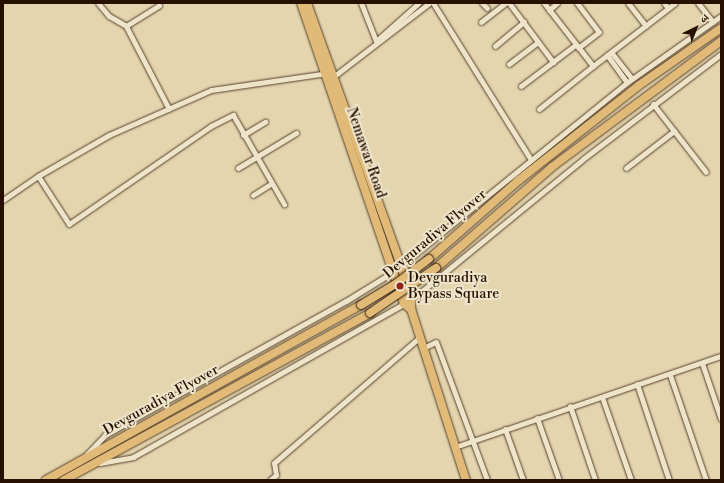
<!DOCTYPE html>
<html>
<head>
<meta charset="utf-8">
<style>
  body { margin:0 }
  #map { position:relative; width:724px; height:483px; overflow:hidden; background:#e4d5ae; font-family:"Libre Bodoni","Noto Serif Devanagari",serif }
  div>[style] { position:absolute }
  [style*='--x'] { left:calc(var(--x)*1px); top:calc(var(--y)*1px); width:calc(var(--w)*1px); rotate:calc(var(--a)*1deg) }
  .roads { filter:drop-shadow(0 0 1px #56412c) drop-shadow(0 0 1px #56412c) }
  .minor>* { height:5px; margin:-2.5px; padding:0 2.5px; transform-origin:2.5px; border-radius:2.5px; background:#ede4ca }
  .highway>* { height:8px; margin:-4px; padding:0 4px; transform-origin:4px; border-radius:4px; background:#e2ba77 }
  .bridges { filter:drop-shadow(0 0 1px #271000) drop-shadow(0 0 1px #271000) }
  .highway-bridge>* { height:8px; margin:-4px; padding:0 4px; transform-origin:4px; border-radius:4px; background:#e2ba77 }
  .dots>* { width:11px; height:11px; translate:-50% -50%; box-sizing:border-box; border:2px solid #ede4ca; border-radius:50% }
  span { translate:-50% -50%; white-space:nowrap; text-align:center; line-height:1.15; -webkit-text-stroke:4px #ede4ca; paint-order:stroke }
  .street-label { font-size:14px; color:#271000 }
  .poi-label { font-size:14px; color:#271000 }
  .left { translate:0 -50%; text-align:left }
  .frame { position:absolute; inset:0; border:4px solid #271000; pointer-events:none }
  .north { position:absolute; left:676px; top:8px; width:40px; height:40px; -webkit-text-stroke:3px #ede4ca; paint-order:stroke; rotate:43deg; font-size:11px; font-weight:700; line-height:16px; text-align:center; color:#271000 }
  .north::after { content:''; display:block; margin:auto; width:14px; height:18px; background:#271000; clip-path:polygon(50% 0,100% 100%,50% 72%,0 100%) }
</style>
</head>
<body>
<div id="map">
  <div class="roads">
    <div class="minor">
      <i style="--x:98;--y:3;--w:17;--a:50"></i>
      <i style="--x:109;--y:16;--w:20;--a:30"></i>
      <i style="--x:126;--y:26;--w:39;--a:-32"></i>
      <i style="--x:361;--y:3;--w:41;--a:68.5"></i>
      <i style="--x:376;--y:41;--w:57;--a:-41.5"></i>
      <i style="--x:433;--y:3;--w:185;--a:58"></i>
      <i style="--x:482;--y:3;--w:7;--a:45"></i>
      <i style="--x:509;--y:3;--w:74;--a:53.3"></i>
      <i style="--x:544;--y:3;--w:80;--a:52.1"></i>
      <i style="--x:593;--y:66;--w:103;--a:-37.5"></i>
      <i style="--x:577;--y:3;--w:36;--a:53"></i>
      <i style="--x:599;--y:32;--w:26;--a:143"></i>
      <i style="--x:628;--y:3;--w:29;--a:52"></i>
      <i style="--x:664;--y:3;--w:6;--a:51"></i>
      <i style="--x:698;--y:3;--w:24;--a:52"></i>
      <i style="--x:549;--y:10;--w:11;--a:-41"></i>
      <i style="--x:481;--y:22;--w:31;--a:-38"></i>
      <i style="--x:126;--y:26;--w:93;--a:62.6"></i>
      <i style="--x:495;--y:46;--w:38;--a:-40"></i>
      <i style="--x:611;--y:52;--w:34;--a:52"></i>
      <i style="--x:607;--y:55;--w:34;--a:54"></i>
      <i style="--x:509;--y:64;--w:36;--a:-37"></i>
      <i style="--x:333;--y:77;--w:121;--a:-37.6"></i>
      <i style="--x:521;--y:86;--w:68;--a:-37.2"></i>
      <i style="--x:653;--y:104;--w:86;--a:52.1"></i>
      <i style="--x:539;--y:109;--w:69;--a:-38.5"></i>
      <i style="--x:243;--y:135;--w:26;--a:-31"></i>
      <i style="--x:238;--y:168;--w:68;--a:-31.1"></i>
      <i style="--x:626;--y:168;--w:61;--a:-37.6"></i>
      <i style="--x:38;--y:176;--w:57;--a:57.1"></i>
      <i style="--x:69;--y:224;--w:173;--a:-34.6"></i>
      <i style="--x:211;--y:126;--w:25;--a:-27"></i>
      <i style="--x:233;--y:115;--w:103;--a:60.2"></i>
      <i style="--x:253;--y:195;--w:22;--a:-32"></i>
      <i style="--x:3;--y:200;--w:42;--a:-34.4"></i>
      <i style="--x:38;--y:176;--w:82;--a:-30"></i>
      <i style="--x:109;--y:135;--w:111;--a:-23.8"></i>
      <i style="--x:211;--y:90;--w:117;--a:-8.3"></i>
      <i style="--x:423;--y:348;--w:14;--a:-25"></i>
      <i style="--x:436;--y:342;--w:147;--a:69.7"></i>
      <i style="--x:702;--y:363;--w:59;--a:71.3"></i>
      <i style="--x:670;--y:375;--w:111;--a:71.1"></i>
      <i style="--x:637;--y:384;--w:101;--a:71.6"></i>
      <i style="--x:602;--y:397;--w:88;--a:70.7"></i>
      <i style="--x:570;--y:406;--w:78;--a:71.3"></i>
      <i style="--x:537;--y:418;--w:66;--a:70.5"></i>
      <i style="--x:505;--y:429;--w:54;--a:70.6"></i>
      <i style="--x:455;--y:447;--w:281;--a:-18.9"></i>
      <i style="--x:86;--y:455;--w:28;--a:-46"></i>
      <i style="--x:105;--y:435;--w:276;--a:-29.1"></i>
      <i style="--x:346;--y:301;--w:55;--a:-31.7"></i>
      <i style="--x:393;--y:272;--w:299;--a:-39"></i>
      <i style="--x:625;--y:84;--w:118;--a:-35.3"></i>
      <i style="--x:100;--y:463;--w:34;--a:-10"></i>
      <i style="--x:133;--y:457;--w:18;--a:-29"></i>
      <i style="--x:149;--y:448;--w:301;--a:-29.5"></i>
      <i style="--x:411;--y:300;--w:222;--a:-39.3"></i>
      <i style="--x:583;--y:159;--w:173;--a:-37.3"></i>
      <i style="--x:270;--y:480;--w:8;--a:-40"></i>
      <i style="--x:276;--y:475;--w:12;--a:-99"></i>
      <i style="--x:274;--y:463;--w:193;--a:-40.8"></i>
    </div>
    <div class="highway">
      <i style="--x:301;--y:3;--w:318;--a:71.1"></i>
      <i style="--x:404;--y:304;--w:9;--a:36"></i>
      <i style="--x:307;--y:3;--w:279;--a:70.3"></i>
      <i style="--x:401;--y:266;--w:35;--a:74"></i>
      <i style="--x:411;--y:300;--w:9;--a:90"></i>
      <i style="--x:411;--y:309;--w:180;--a:72.2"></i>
      <i style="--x:429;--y:259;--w:120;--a:-41.3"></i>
      <i style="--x:519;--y:180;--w:152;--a:-38.3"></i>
      <i style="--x:638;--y:86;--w:101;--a:-34.9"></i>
      <i style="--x:436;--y:268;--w:154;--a:-41"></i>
      <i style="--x:552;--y:167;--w:211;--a:-36.7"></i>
      <i style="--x:46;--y:480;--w:360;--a:-29.1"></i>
      <i style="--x:64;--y:480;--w:349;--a:-28.6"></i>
    </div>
  </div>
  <div class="bridges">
    <div class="highway-bridge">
      <i style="--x:361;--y:305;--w:42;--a:-31.4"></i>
      <i style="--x:397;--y:283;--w:40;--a:-37"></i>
      <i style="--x:370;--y:313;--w:80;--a:-34.3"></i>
    </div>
  </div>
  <div class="dots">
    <i style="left:400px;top:286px;background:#8f2418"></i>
  </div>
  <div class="street-label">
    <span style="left:366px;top:153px;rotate:71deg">Nemawar Road</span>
    <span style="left:435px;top:234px;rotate:-40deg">Devguradiya Flyover</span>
    <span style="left:161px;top:400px;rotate:-29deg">Devguradiya Flyover</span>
  </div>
  <div class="poi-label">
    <span class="left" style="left:408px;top:286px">Devguradiya<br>Bypass Square</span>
  </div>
  <div class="frame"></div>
  <div class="north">उ</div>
</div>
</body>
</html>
